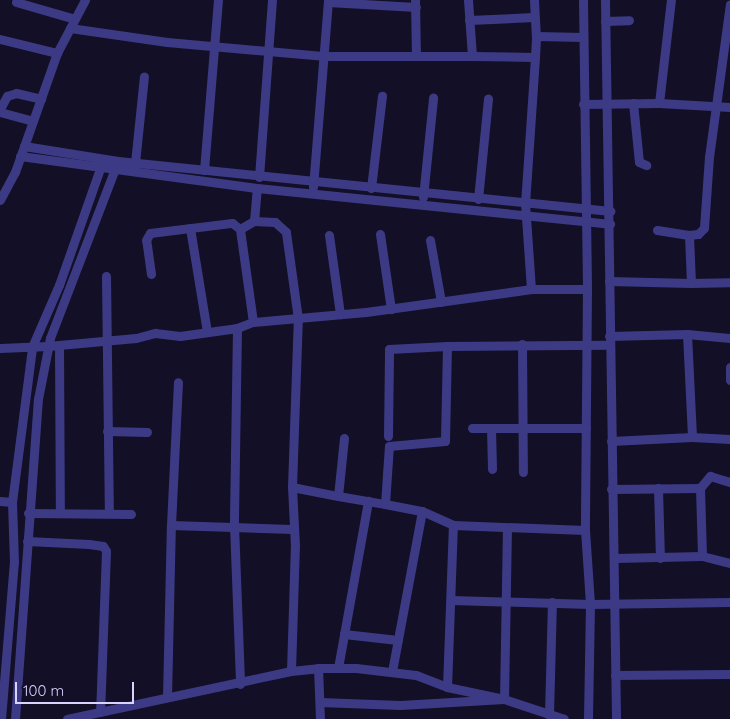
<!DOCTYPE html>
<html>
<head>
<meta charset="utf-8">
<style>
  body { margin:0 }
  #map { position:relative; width:730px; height:719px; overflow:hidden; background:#130f26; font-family:Quicksand,sans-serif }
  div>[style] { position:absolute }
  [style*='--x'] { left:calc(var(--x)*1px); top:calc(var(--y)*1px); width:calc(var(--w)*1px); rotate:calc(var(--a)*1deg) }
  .minor>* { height:9px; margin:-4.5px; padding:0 4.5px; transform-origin:4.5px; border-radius:4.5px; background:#3d3a85 }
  span { translate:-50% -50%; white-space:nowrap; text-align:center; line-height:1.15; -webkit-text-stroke:5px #130f26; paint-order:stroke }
  .scale { position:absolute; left:15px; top:682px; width:119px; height:22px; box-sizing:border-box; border:2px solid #d9d4ff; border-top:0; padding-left:6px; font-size:15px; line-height:18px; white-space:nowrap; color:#d9d4ff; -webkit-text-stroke:4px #130f26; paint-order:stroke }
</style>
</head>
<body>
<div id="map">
  <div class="minor">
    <i style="--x:415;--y:0;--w:56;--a:89"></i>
    <i style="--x:468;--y:0;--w:56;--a:85.9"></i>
    <i style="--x:472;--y:56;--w:63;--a:0.9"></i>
    <i style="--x:535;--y:57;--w:21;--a:-87"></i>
    <i style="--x:534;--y:0;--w:36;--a:87"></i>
    <i style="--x:536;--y:36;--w:47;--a:1.2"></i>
    <i style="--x:583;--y:0;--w:289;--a:89.2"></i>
    <i style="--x:605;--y:0;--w:719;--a:89.12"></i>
    <i style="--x:16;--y:2;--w:61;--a:16.1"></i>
    <i style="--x:328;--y:2;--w:88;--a:3.3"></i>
    <i style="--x:469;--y:20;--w:65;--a:-2.6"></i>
    <i style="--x:605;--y:21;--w:24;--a:-2"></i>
    <i style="--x:70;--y:28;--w:98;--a:8.2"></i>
    <i style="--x:167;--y:42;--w:159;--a:5.1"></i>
    <i style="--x:325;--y:56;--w:147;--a:0"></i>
    <i style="--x:0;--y:39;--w:59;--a:13.8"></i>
    <i style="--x:633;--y:103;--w:59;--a:84.2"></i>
    <i style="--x:639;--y:162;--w:8;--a:23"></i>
    <i style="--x:659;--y:103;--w:104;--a:-83.4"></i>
    <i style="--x:583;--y:104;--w:76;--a:-0.8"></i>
    <i style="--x:659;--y:103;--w:71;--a:3.2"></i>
    <i style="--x:0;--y:109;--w:15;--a:-62"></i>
    <i style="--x:7;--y:96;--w:9;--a:-18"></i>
    <i style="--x:16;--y:93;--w:26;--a:13"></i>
    <i style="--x:0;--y:112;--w:34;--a:15"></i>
    <i style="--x:24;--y:146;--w:95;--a:9.1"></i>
    <i style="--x:118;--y:161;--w:495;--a:5.8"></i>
    <i style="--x:20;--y:156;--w:239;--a:7.7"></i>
    <i style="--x:257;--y:188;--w:355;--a:5.8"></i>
    <i style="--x:135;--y:163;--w:87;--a:-84.1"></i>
    <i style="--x:204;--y:170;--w:171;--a:-85.3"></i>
    <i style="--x:259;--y:177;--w:177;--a:-85.8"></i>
    <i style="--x:313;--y:187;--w:188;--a:-85.4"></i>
    <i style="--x:371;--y:188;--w:93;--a:-83.2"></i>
    <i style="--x:423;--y:197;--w:100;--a:-84.2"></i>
    <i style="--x:478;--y:199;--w:101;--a:-84.3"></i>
    <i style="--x:0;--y:200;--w:32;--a:-62"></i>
    <i style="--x:15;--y:172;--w:126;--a:-70.6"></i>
    <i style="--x:57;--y:53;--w:60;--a:-62.2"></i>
    <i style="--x:190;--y:228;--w:105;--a:80.7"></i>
    <i style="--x:657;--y:230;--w:32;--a:9"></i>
    <i style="--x:689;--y:235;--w:9;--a:-6"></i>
    <i style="--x:698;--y:234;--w:8;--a:-45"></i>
    <i style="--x:704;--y:228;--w:71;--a:-86"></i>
    <i style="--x:709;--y:157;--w:154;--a:-82.2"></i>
    <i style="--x:380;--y:234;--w:76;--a:81.7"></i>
    <i style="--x:329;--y:235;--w:80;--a:82.1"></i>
    <i style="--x:430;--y:240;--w:63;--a:79.9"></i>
    <i style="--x:151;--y:274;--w:34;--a:-98"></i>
    <i style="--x:146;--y:240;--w:8;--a:-60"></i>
    <i style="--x:150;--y:233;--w:83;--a:-7"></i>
    <i style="--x:232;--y:223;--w:10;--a:37"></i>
    <i style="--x:106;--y:276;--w:237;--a:89.3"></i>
    <i style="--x:609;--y:281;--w:82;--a:1.4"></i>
    <i style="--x:691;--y:283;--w:48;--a:-92.4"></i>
    <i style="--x:691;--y:283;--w:39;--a:-1"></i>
    <i style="--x:531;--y:289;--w:85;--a:-94"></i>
    <i style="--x:525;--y:204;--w:147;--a:-86.1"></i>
    <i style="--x:253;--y:322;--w:94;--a:-98"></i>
    <i style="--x:240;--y:229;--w:16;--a:-30"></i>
    <i style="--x:237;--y:328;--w:197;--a:90.9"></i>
    <i style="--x:234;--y:525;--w:159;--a:87.8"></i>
    <i style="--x:687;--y:334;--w:103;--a:87.2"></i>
    <i style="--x:609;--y:336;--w:78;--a:-1.5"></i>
    <i style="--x:687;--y:334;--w:43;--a:5.3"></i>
    <i style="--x:522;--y:344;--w:128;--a:89.6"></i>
    <i style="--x:59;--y:345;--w:168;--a:89.7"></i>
    <i style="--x:0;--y:348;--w:48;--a:-2.4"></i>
    <i style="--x:48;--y:346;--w:88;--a:-5.2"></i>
    <i style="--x:136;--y:338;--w:20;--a:-15"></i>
    <i style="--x:155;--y:333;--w:25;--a:7"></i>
    <i style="--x:180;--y:336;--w:58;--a:-8"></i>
    <i style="--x:237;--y:328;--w:17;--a:-21"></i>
    <i style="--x:253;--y:322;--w:113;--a:-5.1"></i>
    <i style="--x:366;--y:312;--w:167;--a:-7.9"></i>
    <i style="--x:531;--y:289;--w:56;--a:0"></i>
    <i style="--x:587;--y:289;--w:241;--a:90.5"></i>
    <i style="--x:730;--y:367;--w:13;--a:90"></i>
    <i style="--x:472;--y:428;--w:114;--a:0"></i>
    <i style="--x:491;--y:428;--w:41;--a:88.6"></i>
    <i style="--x:107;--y:431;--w:40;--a:1.4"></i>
    <i style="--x:388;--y:436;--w:87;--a:-89.3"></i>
    <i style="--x:389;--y:349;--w:58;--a:-3"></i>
    <i style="--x:344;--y:438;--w:58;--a:95.9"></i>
    <i style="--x:338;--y:496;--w:48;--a:9.7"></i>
    <i style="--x:385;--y:504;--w:58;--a:-86.1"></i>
    <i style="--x:389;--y:446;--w:56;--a:-5.1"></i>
    <i style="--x:445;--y:441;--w:95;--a:-88.8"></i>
    <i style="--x:447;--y:346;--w:162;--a:-0.4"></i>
    <i style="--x:611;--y:441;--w:81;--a:-2.8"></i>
    <i style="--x:692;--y:437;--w:38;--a:3"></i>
    <i style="--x:292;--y:487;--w:47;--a:11.1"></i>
    <i style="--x:658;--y:488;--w:70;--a:88.4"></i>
    <i style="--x:700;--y:488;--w:68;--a:88.3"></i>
    <i style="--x:611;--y:489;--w:89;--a:-0.6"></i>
    <i style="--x:700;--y:488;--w:16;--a:-50"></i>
    <i style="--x:710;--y:476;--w:21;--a:17"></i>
    <i style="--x:0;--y:501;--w:12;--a:5"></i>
    <i style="--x:385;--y:504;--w:38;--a:11"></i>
    <i style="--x:422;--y:511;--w:163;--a:100.6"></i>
    <i style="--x:422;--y:511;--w:34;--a:24"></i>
    <i style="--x:28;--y:513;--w:103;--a:0.6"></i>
    <i style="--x:171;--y:525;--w:143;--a:-87.2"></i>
    <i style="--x:27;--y:541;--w:62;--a:2.8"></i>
    <i style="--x:89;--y:544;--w:14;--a:8"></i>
    <i style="--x:103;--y:546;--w:6;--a:59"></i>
    <i style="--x:106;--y:551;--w:161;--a:92.1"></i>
    <i style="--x:615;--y:558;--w:87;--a:-1.3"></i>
    <i style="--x:702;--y:556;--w:29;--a:14"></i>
    <i style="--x:451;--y:600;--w:139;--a:1.6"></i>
    <i style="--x:590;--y:604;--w:140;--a:-0.8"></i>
    <i style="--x:344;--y:634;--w:54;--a:6.3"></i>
    <i style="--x:338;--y:668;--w:170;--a:-79.8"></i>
    <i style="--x:291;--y:671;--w:27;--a:-6"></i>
    <i style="--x:615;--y:675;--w:115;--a:-0.5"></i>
    <i style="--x:447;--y:687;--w:162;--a:-87.9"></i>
    <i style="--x:453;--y:525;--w:132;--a:2.2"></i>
    <i style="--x:585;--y:530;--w:74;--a:86.1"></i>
    <i style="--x:590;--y:604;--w:115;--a:91"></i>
    <i style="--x:167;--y:697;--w:172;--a:-88.7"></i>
    <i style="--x:171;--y:525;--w:121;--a:1.9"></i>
    <i style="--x:320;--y:702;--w:80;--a:2.1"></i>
    <i style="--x:400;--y:705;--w:104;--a:-3.3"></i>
    <i style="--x:504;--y:699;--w:171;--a:-89"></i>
    <i style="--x:549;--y:715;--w:113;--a:-88.5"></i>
    <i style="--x:1;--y:719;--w:158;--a:-85.3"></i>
    <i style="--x:14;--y:562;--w:60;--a:-91.9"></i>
    <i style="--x:12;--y:502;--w:156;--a:-82.6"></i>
    <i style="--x:32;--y:347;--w:68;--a:-66.5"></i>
    <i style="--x:59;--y:285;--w:129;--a:-70.6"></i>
    <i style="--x:15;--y:719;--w:321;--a:-85.9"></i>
    <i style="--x:38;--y:399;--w:62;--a:-78.9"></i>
    <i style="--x:50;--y:338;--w:184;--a:-69"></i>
    <i style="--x:67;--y:719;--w:229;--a:-12.1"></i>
    <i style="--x:291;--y:671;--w:125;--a:-88.2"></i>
    <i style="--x:295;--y:546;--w:59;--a:-92.9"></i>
    <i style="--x:292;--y:487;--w:168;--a:-88"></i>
    <i style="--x:298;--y:319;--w:88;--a:-97.9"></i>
    <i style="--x:286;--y:232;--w:15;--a:-138"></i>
    <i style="--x:275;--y:222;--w:21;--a:-177"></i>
    <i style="--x:254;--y:221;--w:33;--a:-85"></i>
    <i style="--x:320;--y:719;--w:51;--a:-92.2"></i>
    <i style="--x:318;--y:668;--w:38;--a:0"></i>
    <i style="--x:356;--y:668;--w:60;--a:6.7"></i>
    <i style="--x:416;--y:675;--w:33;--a:21"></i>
    <i style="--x:447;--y:687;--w:58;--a:11.9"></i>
    <i style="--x:504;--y:699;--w:63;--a:18.4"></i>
  </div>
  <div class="scale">100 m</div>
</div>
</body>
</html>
